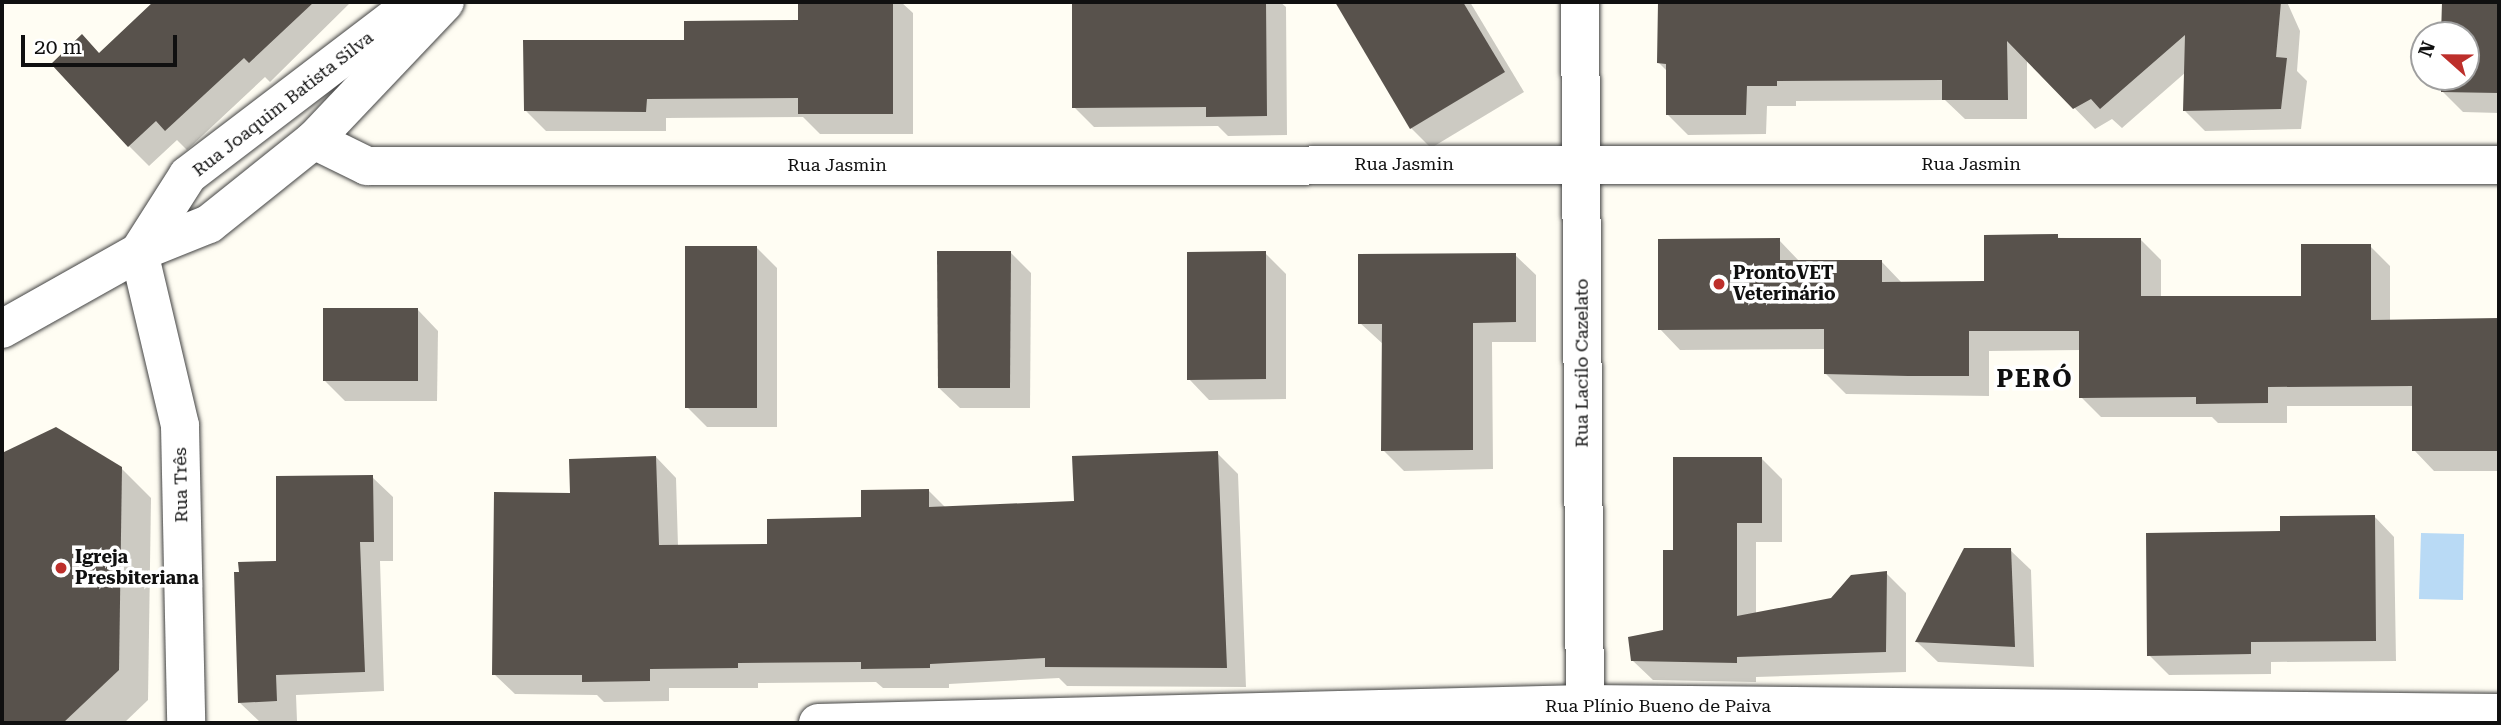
<!DOCTYPE html>
<html>
<head>
<meta charset="utf-8">
<style>
  body { margin:0 }
  #map { position:relative; width:2501px; height:725px; overflow:hidden; background:#fffdf3; font-family:"Roboto Serif",serif }
  div>[style] { position:absolute }
  [style*='--x'] { left:calc(var(--x)*1px); top:calc(var(--y)*1px); width:calc(var(--w)*1px); rotate:calc(var(--a)*1deg) }
  .water>* { inset:0; background:#b9daf5 }
  .shadow>* { inset:0; background:#0003 }
  .building>* { inset:0; background:#58524c }
  .roads { filter:drop-shadow(0 0 2px #434343) drop-shadow(0 0 2px #434343) }
  .minor>* { height:38px; margin:-19px; padding:0 19px; transform-origin:19px; border-radius:19px; background:#fff }
  .dots>* { width:19px; height:19px; translate:-50% -50%; box-sizing:border-box; border:4px solid #fff; border-radius:50% }
  span { translate:-50% -50%; white-space:nowrap; text-align:center; line-height:1.15; -webkit-text-stroke:7px #fff; paint-order:stroke }
  .street-label { font-size:18px; color:#101010 }
  .poi-label { font-size:18px; color:#101010; font-weight:700 }
  .left { translate:0 -50%; text-align:left }
  .district-label { font-size:24px; color:#101010; font-weight:700; letter-spacing:2px }
  .frame { position:absolute; inset:0; border:4px solid #101010; pointer-events:none }
  .north { position:absolute; left:2410px; top:21px; width:70px; height:70px; box-sizing:border-box; background:#fff; border:2px solid #9f9f9f; border-radius:50%; rotate:291deg; font-size:19px; font-weight:700; line-height:28px; text-align:center; color:#101010 }
  .north::after { content:''; display:block; margin:auto; width:24px; height:32px; background:#bd2f2b; clip-path:polygon(50% 0,100% 100%,50% 72%,0 100%) }
  .scale { position:absolute; left:21px; top:35px; width:156px; height:32px; box-sizing:border-box; border:4px solid #101010; border-top:0; padding-left:9px; font-size:21px; line-height:24px; white-space:nowrap; color:#101010; -webkit-text-stroke:5px #fff; paint-order:stroke }
</style>
</head>
<body>
<div id="map">
  <div class="water">
    <i style="clip-path:polygon(2421px 533px,2464px 534px,2463px 600px,2419px 599px)"></i>
  </div>
  <div class="shadow">
    <i style="clip-path:polygon(155px 2px,351px 2px,270px 82px,265px 77px,187px 150px,177px 140px,149px 166px,129px 146px,100px 54px)"></i>
    <i style="clip-path:polygon(799px 2px,901px 2px,913px 13px,913px 134px,820px 134px,803px 117px,666px 118px,666px 131px,546px 131px,526px 111px,686px 42px,799px 22px)"></i>
    <i style="clip-path:polygon(1074px 2px,1280px 2px,1286px 7px,1287px 135px,1228px 136px,1218px 126px,1094px 127px,1074px 107px)"></i>
    <i style="clip-path:polygon(1337px 2px,1470px 2px,1524px 92px,1431px 148px,1411px 128px)"></i>
    <i style="clip-path:polygon(1660px 2px,2138px 2px,2145px 8px,2150px 2px,2287px 2px,2300px 31px,2297px 71px,2307px 81px,2301px 129px,2205px 131px,2185px 111px,2186px 72px,2122px 128px,2112px 119px,2095px 129px,2027px 59px,2027px 119px,1965px 119px,1945px 100px,1796px 101px,1796px 106px,1767px 106px,1766px 134px,1688px 135px,1667px 114px,1667px 71px,1659px 63px)"></i>
    <i style="clip-path:polygon(2443px 2px,2499px 2px,2499px 113px,2463px 112px,2443px 92px,2443px 77px,2466px 77px,2466px 35px,2443px 35px)"></i>
    <i style="clip-path:polygon(1986px 237px,2140px 239px,2161px 260px,2161px 298px,2303px 297px,2370px 246px,2390px 266px,2390px 321px,2499px 320px,2499px 471px,2434px 471px,2414px 450px,2414px 406px,2287px 406px,2287px 423px,2218px 423px,2212px 417px,2101px 417px,2081px 397px,2081px 350px,1989px 351px,1989px 396px,1846px 394px,1826px 374px,1826px 349px,1680px 350px,1660px 329px,1779px 240px,1800px 262px,1881px 261px,1902px 283px,1986px 282px)"></i>
    <i style="clip-path:polygon(757px 248px,777px 268px,777px 427px,707px 427px,687px 407px)"></i>
    <i style="clip-path:polygon(1010px 252px,1031px 273px,1030px 408px,960px 408px,939px 388px)"></i>
    <i style="clip-path:polygon(1265px 253px,1286px 274px,1286px 399px,1209px 400px,1189px 379px)"></i>
    <i style="clip-path:polygon(1515px 255px,1536px 275px,1536px 342px,1492px 342px,1493px 469px,1404px 471px,1383px 450px,1383px 344px,1360px 323px)"></i>
    <i style="clip-path:polygon(418px 310px,438px 331px,437px 401px,345px 401px,325px 381px)"></i>
    <i style="clip-path:polygon(56px 429px,121px 468px,151px 498px,148px 700px,124px 723px,2px 723px,2px 455px)"></i>
    <i style="clip-path:polygon(1217px 453px,1238px 474px,1246px 687px,1067px 686px,1059px 678px,949px 684px,949px 688px,883px 688px,876px 682px,758px 683px,758px 688px,669px 688px,669px 701px,604px 702px,597px 695px,515px 694px,494px 674px,571px 495px,656px 457px,676px 478px,678px 546px,769px 546px,862px 519px,929px 491px,946px 508px,1076px 503px)"></i>
    <i style="clip-path:polygon(1761px 458px,1782px 479px,1782px 542px,1756px 542px,1756px 614px,1832px 599px,1886px 573px,1906px 593px,1906px 672px,1756px 677px,1756px 682px,1653px 680px,1632px 660px,1665px 632px,1675px 552px)"></i>
    <i style="clip-path:polygon(372px 477px,393px 497px,393px 561px,380px 561px,384px 691px,296px 695px,297px 721px,260px 722px,239px 702px,278px 562px)"></i>
    <i style="clip-path:polygon(2374px 516px,2394px 537px,2396px 661px,2271px 662px,2271px 674px,2169px 675px,2149px 655px,2281px 533px)"></i>
    <i style="clip-path:polygon(2010px 550px,2031px 570px,2034px 667px,1938px 662px,1917px 642px)"></i>
  </div>
  <div class="building">
    <i style="clip-path:polygon(153px 2px,314px 2px,249px 63px,244px 58px,165px 131px,156px 121px,128px 147px,51px 64px,82px 34px,99px 53px)"></i>
    <i style="clip-path:polygon(798px 2px,893px 2px,893px 114px,798px 114px,798px 98px,647px 99px,646px 112px,524px 111px,523px 40px,684px 40px,684px 21px,798px 20px)"></i>
    <i style="clip-path:polygon(1072px 2px,1266px 2px,1267px 116px,1206px 117px,1206px 107px,1072px 108px)"></i>
    <i style="clip-path:polygon(1335px 2px,1463px 2px,1505px 72px,1410px 129px)"></i>
    <i style="clip-path:polygon(1658px 2px,2281px 2px,2276px 57px,2287px 58px,2281px 109px,2183px 111px,2185px 35px,2100px 109px,2091px 99px,2073px 109px,2007px 41px,2008px 100px,1942px 100px,1942px 80px,1777px 81px,1777px 86px,1747px 86px,1746px 115px,1666px 115px,1666px 64px,1657px 63px)"></i>
    <i style="clip-path:polygon(2442px 2px,2499px 2px,2499px 93px,2441px 92px,2441px 77px,2466px 77px,2466px 35px,2441px 35px)"></i>
    <i style="clip-path:polygon(2058px 234px,2058px 238px,2141px 238px,2141px 296px,2301px 296px,2301px 244px,2371px 244px,2371px 320px,2499px 318px,2499px 451px,2412px 451px,2412px 386px,2268px 387px,2268px 403px,2196px 404px,2196px 397px,2079px 398px,2079px 331px,1969px 331px,1969px 376px,1908px 376px,1824px 374px,1824px 329px,1658px 330px,1658px 239px,1780px 238px,1780px 260px,1882px 260px,1882px 282px,1984px 281px,1984px 235px)"></i>
    <i style="clip-path:polygon(685px 246px,757px 246px,757px 408px,685px 408px)"></i>
    <i style="clip-path:polygon(937px 251px,1011px 251px,1010px 388px,938px 388px)"></i>
    <i style="clip-path:polygon(1266px 251px,1266px 379px,1187px 380px,1187px 252px)"></i>
    <i style="clip-path:polygon(1516px 253px,1516px 322px,1473px 323px,1473px 450px,1381px 451px,1382px 324px,1358px 324px,1358px 254px)"></i>
    <i style="clip-path:polygon(323px 308px,418px 308px,418px 381px,323px 381px)"></i>
    <i style="clip-path:polygon(56px 427px,122px 467px,119px 670px,63px 723px,2px 723px,2px 453px)"></i>
    <i style="clip-path:polygon(1218px 451px,1227px 668px,1045px 667px,1045px 658px,930px 664px,930px 668px,861px 669px,861px 662px,738px 663px,738px 668px,650px 669px,650px 681px,582px 682px,582px 675px,492px 675px,494px 492px,570px 493px,569px 459px,656px 456px,659px 545px,767px 544px,767px 519px,861px 517px,861px 490px,929px 489px,929px 507px,1074px 501px,1072px 456px)"></i>
    <i style="clip-path:polygon(1673px 457px,1762px 457px,1762px 523px,1737px 523px,1737px 616px,1831px 598px,1851px 575px,1887px 571px,1886px 652px,1737px 657px,1737px 663px,1631px 661px,1628px 637px,1663px 630px,1663px 550px,1673px 550px)"></i>
    <i style="clip-path:polygon(373px 475px,374px 542px,360px 542px,365px 672px,276px 675px,277px 701px,238px 703px,234px 572px,239px 572px,238px 562px,276px 561px,276px 476px)"></i>
    <i style="clip-path:polygon(2375px 515px,2376px 641px,2251px 642px,2251px 654px,2147px 656px,2146px 533px,2280px 531px,2280px 516px)"></i>
    <i style="clip-path:polygon(1964px 548px,2011px 548px,2015px 647px,1915px 642px)"></i>
  </div>
  <div class="roads">
    <div class="minor">
      <i style="--x:1580;--y:2;--w:721;--a:89.6"></i>
      <i style="--x:314;--y:140;--w:59;--a:26.1"></i>
      <i style="--x:367;--y:166;--w:2132;--a:-0.03"></i>
      <i style="--x:139;--y:252;--w:179;--a:76.7"></i>
      <i style="--x:180;--y:426;--w:297;--a:88.8"></i>
      <i style="--x:139;--y:252;--w:91;--a:-57.5"></i>
      <i style="--x:188;--y:175;--w:285;--a:-37.3"></i>
      <i style="--x:2;--y:329;--w:157;--a:-29.3"></i>
      <i style="--x:139;--y:252;--w:75;--a:-21.8"></i>
      <i style="--x:209;--y:224;--w:134;--a:-38.7"></i>
      <i style="--x:314;--y:140;--w:190;--a:-46.5"></i>
      <i style="--x:818;--y:723;--w:767;--a:-1.42"></i>
      <i style="--x:1585;--y:704;--w:914;--a:0.56"></i>
    </div>
  </div>
  <div class="dots">
    <i style="left:1719px;top:284px;background:#bd2f2b"></i>
    <i style="left:61px;top:568px;background:#bd2f2b"></i>
  </div>
  <div class="street-label">
    <span style="left:283px;top:104px;rotate:-38deg">Rua Joaquim Batista Silva</span>
    <span style="left:1404px;top:164px">Rua Jasmin</span>
    <span style="left:1971px;top:164px">Rua Jasmin</span>
    <span style="left:837px;top:165px">Rua Jasmin</span>
    <span style="left:1582px;top:363px;rotate:-90deg">Rua Lacílo Cazelato</span>
    <span style="left:181px;top:485px;rotate:-91deg">Rua Três</span>
    <span style="left:1658px;top:706px">Rua Plínio Bueno de Paiva</span>
  </div>
  <div class="poi-label">
    <span class="left" style="left:1733px;top:284px">ProntoVET<br>Veterinário</span>
    <span class="left" style="left:75px;top:568px">Igreja<br>Presbiteriana</span>
  </div>
  <div class="district-label">
    <span style="left:2035px;top:380px">PERÓ</span>
  </div>
  <div class="frame"></div>
  <div class="north">N</div>
  <div class="scale">20 m</div>
</div>
</body>
</html>
